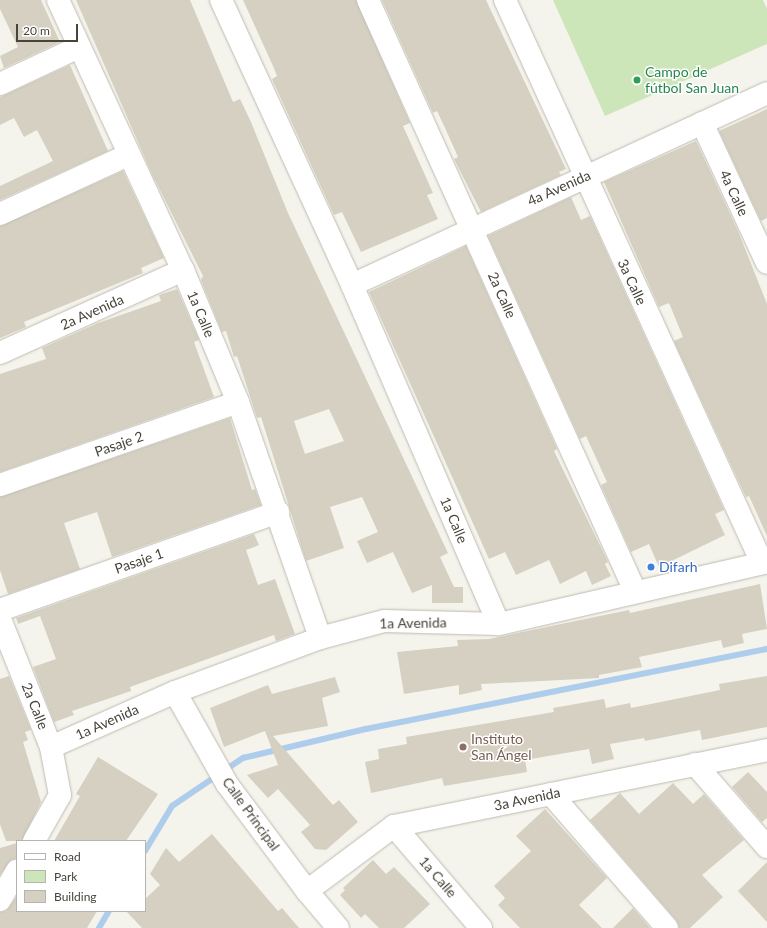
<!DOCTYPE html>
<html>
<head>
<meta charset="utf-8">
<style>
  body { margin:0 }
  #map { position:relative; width:767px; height:928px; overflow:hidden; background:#f4f3ec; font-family:Lato,sans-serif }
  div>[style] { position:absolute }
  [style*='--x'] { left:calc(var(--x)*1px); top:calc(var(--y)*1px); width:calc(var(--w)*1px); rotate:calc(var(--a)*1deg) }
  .green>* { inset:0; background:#cce5b9 }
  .stream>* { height:6px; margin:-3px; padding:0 3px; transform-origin:3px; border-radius:3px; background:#aecceb }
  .building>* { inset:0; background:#d5d0c2 }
  .roads { filter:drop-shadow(0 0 1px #bfbbaf) drop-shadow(0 0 1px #bfbbaf) }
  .minor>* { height:22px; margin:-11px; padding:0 11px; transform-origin:11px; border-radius:11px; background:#fff }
  .dots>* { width:11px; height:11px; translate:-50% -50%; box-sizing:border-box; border:2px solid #fff; border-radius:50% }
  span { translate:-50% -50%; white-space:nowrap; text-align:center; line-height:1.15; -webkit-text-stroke:3px #fff; paint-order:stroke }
  .leisure-label { font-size:14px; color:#27864d }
  .left { translate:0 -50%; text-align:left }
  .street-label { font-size:14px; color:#48443a }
  .shop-label { font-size:14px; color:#366cbe }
  .education-label { font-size:14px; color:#785e54 }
  .legend { position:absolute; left:16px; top:840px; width:130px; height:72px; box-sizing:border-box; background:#fff; border:1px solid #b6b4b0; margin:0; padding:5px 7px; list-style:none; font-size:12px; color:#48443a }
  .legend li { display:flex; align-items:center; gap:8px; height:20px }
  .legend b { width:20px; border:1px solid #b6b4b0 }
  .scale { position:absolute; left:16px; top:24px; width:62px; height:18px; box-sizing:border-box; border:2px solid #48443a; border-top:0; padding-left:5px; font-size:12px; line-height:14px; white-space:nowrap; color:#48443a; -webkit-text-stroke:3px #fff; paint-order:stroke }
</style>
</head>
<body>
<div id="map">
  <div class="green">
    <i style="clip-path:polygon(553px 0,763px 0,767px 9px,767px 44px,605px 116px)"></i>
  </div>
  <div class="stream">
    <i style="--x:145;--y:851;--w:52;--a:-59"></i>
    <i style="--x:172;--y:806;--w:86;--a:-34.1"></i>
    <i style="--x:243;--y:758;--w:126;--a:-13.3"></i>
    <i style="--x:366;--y:729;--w:409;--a:-11.3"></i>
    <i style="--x:99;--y:928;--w:20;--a:-60"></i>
  </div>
  <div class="building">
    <i style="clip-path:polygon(0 0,41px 0,60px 42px,4px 68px,0 56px,18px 47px,0 9px)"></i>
    <i style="clip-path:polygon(evenodd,76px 0,190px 0,233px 102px,240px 99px,251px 122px,288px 213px,448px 553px,440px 557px,454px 587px,463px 587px,463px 603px,432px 603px,432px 585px,412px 593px,393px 552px,367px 563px,357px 541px,378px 532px,362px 497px,330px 507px,344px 548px,306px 561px,261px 417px,257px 418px,237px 356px,234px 357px,226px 331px,222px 332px,201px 280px,203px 276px,152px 174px,76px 0,329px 409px,344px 441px,305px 454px,294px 421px,329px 409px)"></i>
    <i style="clip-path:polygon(243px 0,356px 0,410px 123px,403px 126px,433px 193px,427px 195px,438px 219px,361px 252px,342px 212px,334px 215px,272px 79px,277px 76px,273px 66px)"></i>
    <i style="clip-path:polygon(382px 0,486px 0,566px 169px,559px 172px,561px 175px,481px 212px,454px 159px,458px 157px,445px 128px,437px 111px,433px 113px)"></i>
    <i style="clip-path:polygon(70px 65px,108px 151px,0 200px,0 186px,53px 161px,37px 130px,24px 137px,14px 118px,0 125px,0 97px)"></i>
    <i style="clip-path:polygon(767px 109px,767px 218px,761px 221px,719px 131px)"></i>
    <i style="clip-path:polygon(696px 141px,738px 231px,767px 304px,767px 536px,749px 496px,746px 497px,674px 341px,683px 337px,669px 303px,659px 307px,604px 182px)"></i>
    <i style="clip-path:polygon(123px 171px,164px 258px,141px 268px,143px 273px,24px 322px,26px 327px,0 338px,0 226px)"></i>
    <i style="clip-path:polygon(571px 197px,581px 220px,590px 216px,724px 510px,715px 514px,725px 535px,659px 567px,649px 544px,631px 552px,601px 485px,607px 482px,586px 436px,580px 439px,488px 236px)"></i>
    <i style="clip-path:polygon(466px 246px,557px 449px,554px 451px,608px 562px,605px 564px,611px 576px,592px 585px,586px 571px,560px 584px,549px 560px,516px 575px,505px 552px,489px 559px,369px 292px)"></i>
    <i style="clip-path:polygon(177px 289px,199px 340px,194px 342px,214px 397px,0 472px,0 374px,46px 359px,42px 348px,98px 323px,161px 301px,159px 295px)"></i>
    <i style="clip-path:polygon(230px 418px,252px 490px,255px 489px,261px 505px,112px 557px,97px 512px,64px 523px,80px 569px,8px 594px,0 570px,0 497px)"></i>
    <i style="clip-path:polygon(254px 534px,259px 545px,246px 550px,258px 585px,275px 579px,295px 634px,276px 641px,274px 635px,130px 687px,131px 691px,72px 711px,74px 715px,54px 722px,33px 667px,56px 659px,40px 616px,18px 624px,16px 618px)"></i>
    <i style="clip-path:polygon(760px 584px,767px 629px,742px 634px,744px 643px,723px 648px,721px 640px,639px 657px,642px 667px,599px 675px,599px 678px,481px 684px,482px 690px,459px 695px,459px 685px,404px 694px,397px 652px,458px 646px,457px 640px,489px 639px,629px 610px,630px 613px)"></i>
    <i style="clip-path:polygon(9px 676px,31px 730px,25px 732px,28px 740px,23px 742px,41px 802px,22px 841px,6px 841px,0 824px,0 679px)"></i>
    <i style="clip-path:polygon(767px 676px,767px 727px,702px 740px,700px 730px,645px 741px,644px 738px,610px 744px,614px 759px,592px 764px,589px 749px,525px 760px,527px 772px,444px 786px,442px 778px,371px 793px,365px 762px,379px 759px,378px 749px,407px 744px,406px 737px,554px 712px,553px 708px,604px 699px,606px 708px,630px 703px,631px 708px,720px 690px,719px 684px)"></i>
    <i style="clip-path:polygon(335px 677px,340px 692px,322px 698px,328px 726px,273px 736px,333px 805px,339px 800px,358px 822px,326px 850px,315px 849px,301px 832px,310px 825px,278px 789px,268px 798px,247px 775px,278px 765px,265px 731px,224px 747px,210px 708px,268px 685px,272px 694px)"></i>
    <i style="clip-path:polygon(98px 757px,158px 794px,126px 841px,54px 841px,80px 796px,76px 794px)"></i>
    <i style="clip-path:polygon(748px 772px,767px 792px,767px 818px,762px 822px,732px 787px)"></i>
    <i style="clip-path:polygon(673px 783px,693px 804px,704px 794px,744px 840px,702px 875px,723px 897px,690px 928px,679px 928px,676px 920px,590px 820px,620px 793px,639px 814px)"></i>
    <i style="clip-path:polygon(545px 809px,607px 878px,579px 905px,602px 928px,520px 928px,498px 905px,505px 898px,494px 886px,531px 851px,516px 836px)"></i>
    <i style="clip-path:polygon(212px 834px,278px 911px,282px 908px,299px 928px,142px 928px,126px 911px,145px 911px,145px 899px,160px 885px,150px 874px,166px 848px,179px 862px)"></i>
    <i style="clip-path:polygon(17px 843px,17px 859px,11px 860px,0 875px,0 848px)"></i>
    <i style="clip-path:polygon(373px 860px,386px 874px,394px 867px,430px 904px,404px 928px,379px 928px,365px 914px,361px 918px,340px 895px,345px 890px,343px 888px)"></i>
    <i style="clip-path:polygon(767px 862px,767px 922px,738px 891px)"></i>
    <i style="clip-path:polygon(17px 896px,17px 911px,97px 911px,87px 928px,0 928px,0 912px,6px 911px)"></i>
    <i style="clip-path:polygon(633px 908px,650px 928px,613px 928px)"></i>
  </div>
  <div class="roads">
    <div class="minor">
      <i style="--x:58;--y:0;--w:298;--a:65.2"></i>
      <i style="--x:183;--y:270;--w:143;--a:67.4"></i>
      <i style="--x:238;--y:402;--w:250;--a:70.8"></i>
      <i style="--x:221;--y:0;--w:314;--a:65.3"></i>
      <i style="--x:352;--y:285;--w:369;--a:66.6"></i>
      <i style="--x:368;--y:0;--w:649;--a:65.69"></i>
      <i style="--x:505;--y:0;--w:619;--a:65.46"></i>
      <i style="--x:0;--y:84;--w:87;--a:-25.1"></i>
      <i style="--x:702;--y:123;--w:154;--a:65.1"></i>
      <i style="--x:0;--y:214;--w:141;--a:-24.7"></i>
      <i style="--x:352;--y:285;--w:457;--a:-24.8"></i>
      <i style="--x:0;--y:353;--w:201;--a:-24.4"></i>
      <i style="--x:0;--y:485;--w:252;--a:-19.2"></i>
      <i style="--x:0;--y:610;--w:295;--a:-19.4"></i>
      <i style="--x:0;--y:619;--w:138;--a:68.3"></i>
      <i style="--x:51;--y:747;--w:49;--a:79.4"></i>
      <i style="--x:60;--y:795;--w:53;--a:119.5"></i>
      <i style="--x:175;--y:692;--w:106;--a:60.5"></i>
      <i style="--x:227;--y:784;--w:134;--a:53.2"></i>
      <i style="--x:307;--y:891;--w:48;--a:50"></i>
      <i style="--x:51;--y:747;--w:136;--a:-23.9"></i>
      <i style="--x:175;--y:692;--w:155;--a:-20.4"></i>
      <i style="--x:320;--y:638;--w:66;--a:-14.9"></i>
      <i style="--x:384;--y:621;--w:115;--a:1.5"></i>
      <i style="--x:499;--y:624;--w:275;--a:-13"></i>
      <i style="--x:695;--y:764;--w:110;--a:49.1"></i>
      <i style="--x:551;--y:794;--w:177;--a:49.1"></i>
      <i style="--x:394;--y:826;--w:134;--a:49.5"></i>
      <i style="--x:307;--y:891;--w:109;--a:-36.8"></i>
      <i style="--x:394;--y:826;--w:381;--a:-11.5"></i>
      <i style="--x:0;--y:900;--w:34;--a:-60"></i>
    </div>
  </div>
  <div class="dots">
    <i style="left:637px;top:80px;background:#2e9e5b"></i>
    <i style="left:651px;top:567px;background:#3f7fe0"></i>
    <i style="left:463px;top:747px;background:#8d6e63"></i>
  </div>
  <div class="leisure-label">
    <span class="left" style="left:645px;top:80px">Campo de<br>fútbol San Juan</span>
  </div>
  <div class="street-label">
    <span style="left:559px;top:188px;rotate:-24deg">4a Avenida</span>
    <span style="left:734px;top:193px;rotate:65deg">4a Calle</span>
    <span style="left:632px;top:282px;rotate:65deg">3a Calle</span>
    <span style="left:502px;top:295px;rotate:66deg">2a Calle</span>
    <span style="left:92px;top:312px;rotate:-24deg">2a Avenida</span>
    <span style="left:201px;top:314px;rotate:67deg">1a Calle</span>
    <span style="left:119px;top:444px;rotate:-19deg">Pasaje 2</span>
    <span style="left:454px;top:520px;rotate:67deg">1a Calle</span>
    <span style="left:139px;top:561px;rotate:-19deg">Pasaje 1</span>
    <span style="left:413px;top:623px;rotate:-1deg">1a Avenida</span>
    <span style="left:35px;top:706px;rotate:68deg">2a Calle</span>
    <span style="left:107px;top:722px;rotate:-24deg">1a Avenida</span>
    <span style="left:527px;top:799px;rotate:-12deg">3a Avenida</span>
    <span style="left:251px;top:814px;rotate:54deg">Calle Principal</span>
    <span style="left:438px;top:877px;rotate:49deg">1a Calle</span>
  </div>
  <div class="shop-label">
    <span class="left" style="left:659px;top:567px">Difarh</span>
  </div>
  <div class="education-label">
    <span class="left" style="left:471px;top:747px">Instituto<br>San Ángel</span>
  </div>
  <ul class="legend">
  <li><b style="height:5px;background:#fff"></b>Road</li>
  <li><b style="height:11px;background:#cce5b9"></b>Park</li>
  <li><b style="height:11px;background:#d5d0c2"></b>Building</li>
  </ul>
  <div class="scale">20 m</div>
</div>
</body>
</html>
